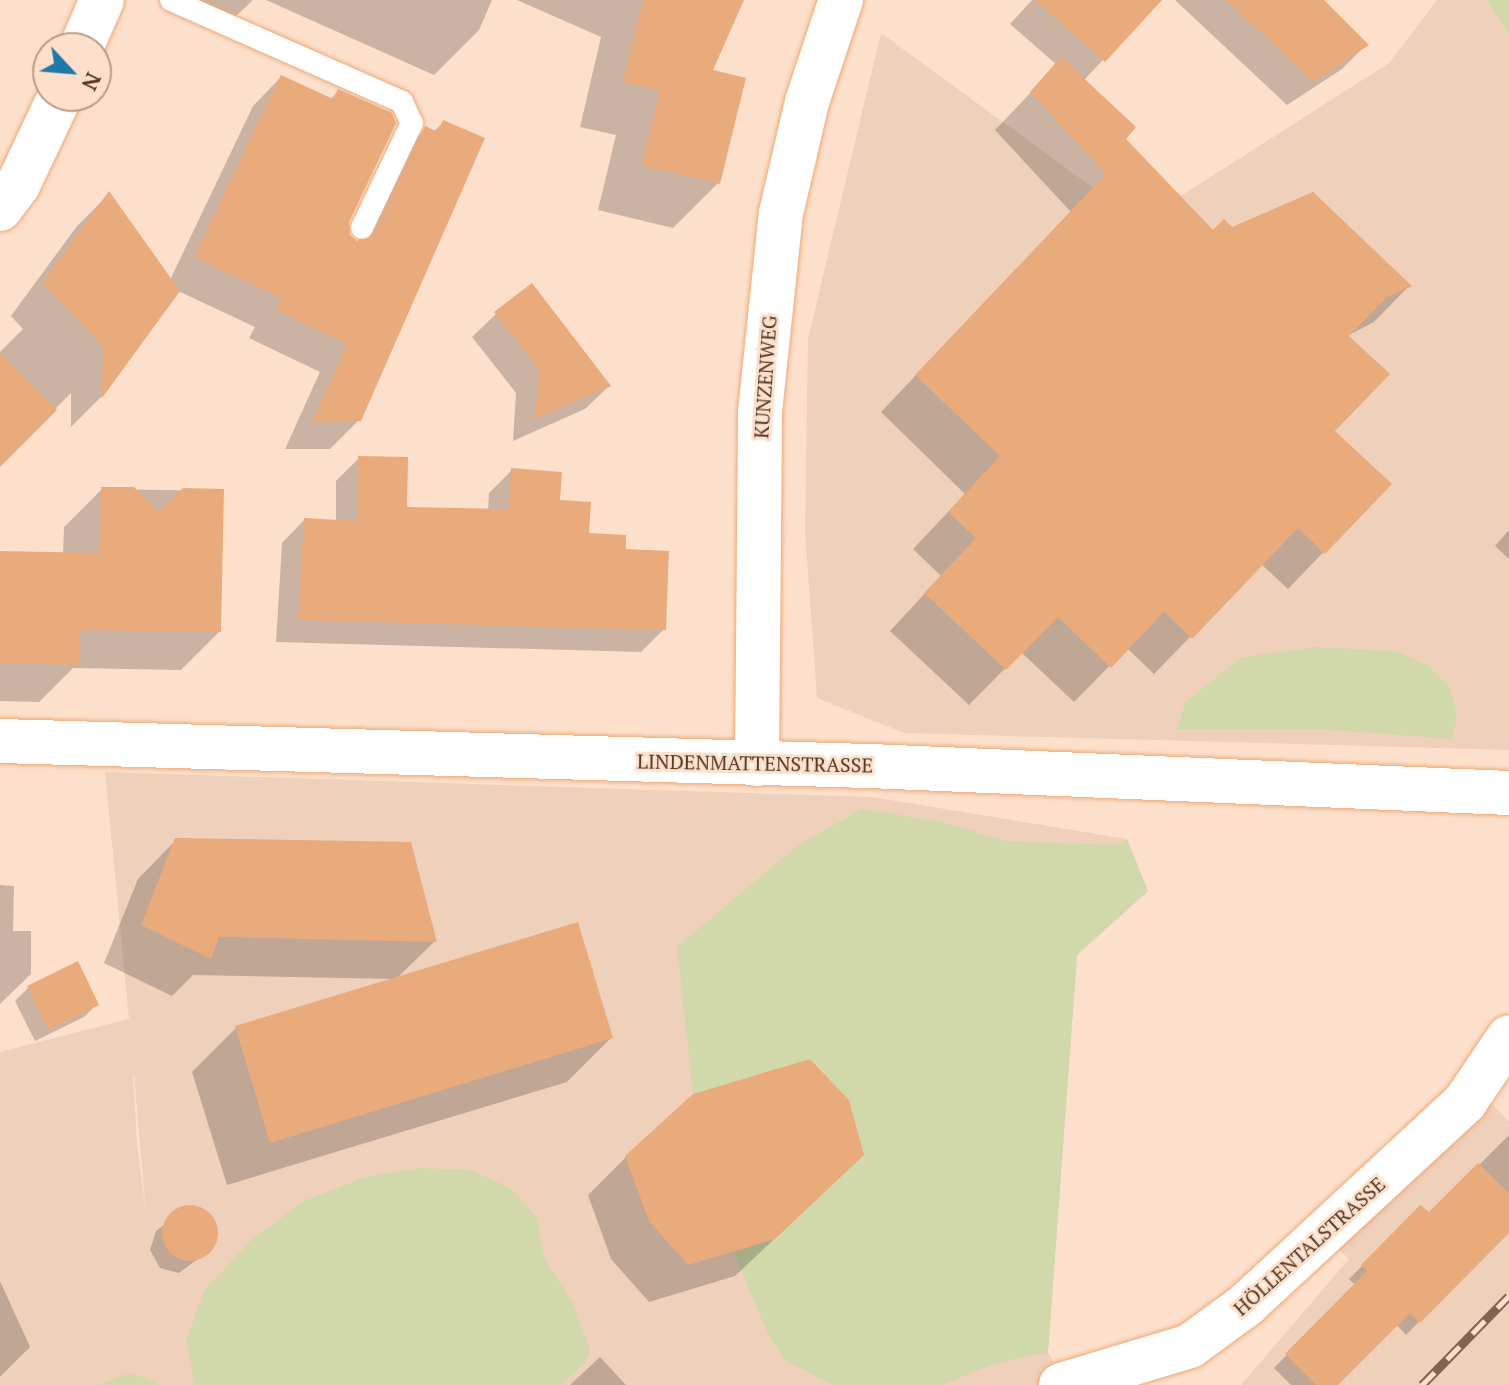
<!DOCTYPE html>
<html>
<head>
<meta charset="utf-8">
<style>
  body { margin:0 }
  #map { position:relative; width:1509px; height:1385px; overflow:hidden; background:#fde0cc; font-family:"PT Serif",serif }
  div>[style] { position:absolute }
  [style*='--x'] { left:calc(var(--x)*1px); top:calc(var(--y)*1px); width:calc(var(--w)*1px); rotate:calc(var(--a)*1deg) }
  .built>* { inset:0; background:#efd0bb }
  .green>* { inset:0; background:#d1d9aa }
  .shadow>* { inset:0; background:#0003 }
  .building>* { inset:0; background:#e9aa7c }
  .round { border-radius:50% }
  .roads { filter:drop-shadow(0 0 2px #eea978) drop-shadow(0 0 2px #eea978) }
  .lane>* { height:22px; margin:-11px; padding:0 11px; transform-origin:11px; border-radius:11px; background:#fff }
  .street>* { height:44px; margin:-22px; padding:0 22px; transform-origin:22px; border-radius:22px; background:#fff }
  .rail>* { height:9px; margin-top:-4.5px; transform-origin:0; background:repeating-linear-gradient(90deg,#fde0cc 0 18px,#80644f 0 36px); box-sizing:border-box; border-block:2px solid #80644f }
  span { translate:-50% -50%; white-space:nowrap; text-align:center; line-height:1.15; -webkit-text-stroke:6px #fde0cc; paint-order:stroke }
  .street-label { font-size:20px; color:#523621 }
  .north { position:absolute; left:32px; top:32px; width:80px; height:80px; box-sizing:border-box; background:#fde0cc; border:2px solid #b99c88; border-radius:50%; rotate:116deg; font-size:22px; font-weight:700; line-height:32px; text-align:center; color:#523621 }
  .north::after { content:''; display:block; margin:auto; width:28px; height:36px; background:#1e79a7; clip-path:polygon(50% 0,100% 100%,50% 72%,0 100%) }
</style>
</head>
<body>
<div id="map">
  <div class="built">
    <i style="clip-path:polygon(1437px 0,1486px 0,1509px 34px,1509px 750px,904px 733px,817px 698px,805px 532px,808px 339px,881px 33px,1140px 222px,1389px 63px)"></i>
    <i style="clip-path:polygon(evenodd,105px 772px,872px 797px,1127px 839px,1148px 891px,1077px 955px,1048px 1352px,1067px 1385px,0 1385px,0 1052px,129px 1019px,105px 772px,133px 1075px,134px 1076px,146px 1213px,137px 1144px,133px 1075px)"></i>
    <i style="clip-path:polygon(1483px 1094px,1509px 1122px,1509px 1385px,1241px 1385px,1349px 1259px,1331px 1242px)"></i>
  </div>
  <div class="green">
    <i style="clip-path:polygon(1486px 0,1509px 0,1509px 34px)"></i>
    <i style="clip-path:polygon(1314px 647px,1395px 651px,1429px 666px,1450px 688px,1457px 719px,1451px 739px,1320px 729px,1177px 729px,1185px 703px,1240px 658px)"></i>
    <i style="clip-path:polygon(862px 809px,946px 823px,1005px 841px,1118px 845px,1127px 839px,1148px 891px,1077px 955px,1048px 1352px,996px 1363px,943px 1385px,833px 1385px,786px 1361px,769px 1337px,734px 1252px,775px 1239px,864px 1155px,849px 1100px,810px 1059px,693px 1094px,677px 947px,798px 845px)"></i>
    <i style="clip-path:polygon(417px 1168px,471px 1170px,510px 1188px,536px 1216px,545px 1260px,574px 1305px,590px 1351px,585px 1363px,561px 1385px,194px 1385px,187px 1338px,204px 1291px,250px 1241px,304px 1201px,365px 1177px)"></i>
    <i style="clip-path:polygon(128px 1374px,147px 1378px,159px 1385px,98px 1385px)"></i>
  </div>
  <div class="shadow">
    <i style="clip-path:polygon(193px 0,253px 0,234px 18px)"></i>
    <i style="clip-path:polygon(266px 0,492px 0,479px 30px,434px 75px)"></i>
    <i style="clip-path:polygon(517px 0,742px 0,710px 71px,718px 183px,673px 228px,598px 210px,616px 135px,580px 127px,601px 37px)"></i>
    <i style="clip-path:polygon(1032px 0,1160px 0,1083px 81px,1124px 139px,1213px 233px,1232px 229px,1409px 286px,1374px 322px,1347px 336px,1333px 431px,1389px 484px,1288px 589px,1261px 564px,1154px 674px,1127px 648px,1074px 702px,1021px 652px,969px 705px,890px 631px,941px 576px,913px 549px,965px 494px,881px 412px,1071px 212px,995px 130px,1057px 65px,1010px 24px)"></i>
    <i style="clip-path:polygon(1175px 0,1321px 0,1366px 45px,1342px 69px,1287px 105px)"></i>
    <i style="clip-path:polygon(281px 77px,330px 100px,338px 91px,348px 236px,357px 243px,397px 157px,426px 129px,433px 132px,444px 122px,359px 420px,330px 449px,285px 449px,320px 372px,249px 338px,255px 327px,178px 291px,101px 397px,71px 427px,71px 393px,0 464px,0 352px,23px 329px,11px 316px,77px 226px,109px 194px,170px 280px,253px 106px)"></i>
    <i style="clip-path:polygon(496px 314px,609px 386px,585px 409px,513px 441px,516px 393px,472px 337px)"></i>
    <i style="clip-path:polygon(359px 458px,405px 509px,488px 511px,489px 493px,512px 470px,558px 502px,587px 535px,623px 551px,664px 629px,641px 652px,276px 642px,282px 543px,304px 520px,336px 522px,336px 481px)"></i>
    <i style="clip-path:polygon(102px 489px,222px 491px,219px 632px,181px 670px,73px 668px,39px 702px,0 701px,0 553px,63px 554px,64px 527px)"></i>
    <i style="clip-path:polygon(1509px 530px,1509px 559px,1495px 546px)"></i>
    <i style="clip-path:polygon(176px 840px,435px 941px,396px 979px,611px 1038px,567px 1082px,227px 1185px,192px 1072px,236px 1028px,396px 979px,193px 975px,172px 996px,104px 963px,138px 879px)"></i>
    <i style="clip-path:polygon(0 885px,14px 886px,13px 931px,31px 931px,31px 974px,0 1004px)"></i>
    <i style="clip-path:polygon(28px 988px,97px 1004px,84px 1017px,35px 1041px,15px 1001px)"></i>
    <i style="clip-path:polygon(1509px 1135px,1509px 1230px,1406px 1335px,1396px 1324px,1335px 1385px,1291px 1385px,1274px 1368px,1355px 1285px,1349px 1279px,1421px 1207px,1429px 1215px)"></i>
    <i style="clip-path:polygon(626px 1157px,823px 1193px,735px 1276px,649px 1302px,611px 1259px,588px 1195px)"></i>
    <i style="clip-path:polygon(187px 1207px,203px 1209px,215px 1221px,210px 1250px,179px 1273px,160px 1268px,150px 1250px,156px 1231px)"></i>
    <i style="clip-path:polygon(0 1281px,30px 1347px,0 1377px)"></i>
    <i style="clip-path:polygon(600px 1357px,626px 1385px,570px 1385px)"></i>
  </div>
  <div class="building">
    <i style="clip-path:polygon(643px 0,744px 0,713px 70px,746px 78px,720px 184px,642px 165px,660px 91px,623px 82px)"></i>
    <i style="clip-path:polygon(1035px 0,1162px 0,1105px 62px)"></i>
    <i style="clip-path:polygon(1226px 0,1324px 0,1369px 45px,1313px 82px)"></i>
    <i style="clip-path:polygon(1061px 57px,1136px 127px,1126px 139px,1213px 230px,1224px 219px,1232px 227px,1313px 192px,1412px 286px,1387px 297px,1349px 336px,1390px 374px,1335px 431px,1392px 484px,1325px 554px,1298px 528px,1192px 639px,1164px 612px,1111px 668px,1058px 617px,1006px 670px,924px 593px,976px 538px,948px 512px,1000px 456px,915px 375px,1106px 174px,1030px 92px)"></i>
    <i style="clip-path:polygon(281px 75px,333px 99px,338px 89px,392px 113px,396px 123px,349px 222px,350px 235px,357px 241px,375px 234px,425px 126px,438px 132px,443px 120px,485px 138px,361px 421px,312px 422px,347px 344px,276px 310px,282px 299px,194px 257px)"></i>
    <i style="clip-path:polygon(109px 191px,180px 291px,102px 398px,103px 346px,42px 283px)"></i>
    <i style="clip-path:polygon(532px 283px,611px 386px,535px 419px,539px 369px,494px 312px)"></i>
    <i style="clip-path:polygon(0 353px,57px 410px,0 467px)"></i>
    <i style="clip-path:polygon(358px 456px,408px 457px,407px 507px,509px 509px,511px 468px,562px 472px,560px 500px,591px 502px,589px 533px,626px 535px,626px 549px,669px 551px,666px 630px,298px 620px,304px 518px,357px 521px)"></i>
    <i style="clip-path:polygon(101px 487px,134px 487px,159px 512px,183px 488px,224px 489px,221px 632px,79px 630px,79px 665px,0 663px,0 551px,100px 553px)"></i>
    <i style="clip-path:polygon(175px 838px,411px 842px,437px 942px,219px 937px,211px 959px,141px 925px)"></i>
    <i style="clip-path:polygon(578px 922px,613px 1038px,270px 1143px,235px 1026px)"></i>
    <i style="clip-path:polygon(78px 961px,99px 1005px,48px 1030px,27px 986px)"></i>
    <i style="clip-path:polygon(810px 1059px,849px 1100px,864px 1155px,775px 1239px,688px 1265px,649px 1221px,625px 1156px,693px 1094px)"></i>
    <i style="clip-path:polygon(1478px 1163px,1509px 1193px,1509px 1233px,1420px 1323px,1410px 1313px,1338px 1385px,1316px 1385px,1285px 1354px,1367px 1271px,1361px 1265px,1420px 1205px,1429px 1212px)"></i>
    <i class="round" style="left:162px;top:1205px;width:56px;height:56px"></i>
  </div>
  <div class="roads">
    <div class="lane">
      <i style="--x:171;--y:0;--w:253;--a:23.8"></i>
      <i style="--x:402;--y:102;--w:23;--a:65"></i>
      <i style="--x:412;--y:123;--w:116;--a:115.5"></i>
    </div>
    <div class="street">
      <i style="--x:81;--y:48;--w:52;--a:-66.4"></i>
      <i style="--x:0;--y:209;--w:30;--a:-53"></i>
      <i style="--x:18;--y:185;--w:98;--a:-64.7"></i>
      <i style="--x:0;--y:741;--w:870;--a:1.65"></i>
      <i style="--x:870;--y:766;--w:640;--a:2.42"></i>
      <i style="--x:757;--y:764;--w:352;--a:-89.5"></i>
      <i style="--x:760;--y:412;--w:200;--a:-84"></i>
      <i style="--x:781;--y:213;--w:114;--a:-76.8"></i>
      <i style="--x:807;--y:102;--w:108;--a:-71.6"></i>
      <i style="--x:1061;--y:1385;--w:135;--a:-16.8"></i>
      <i style="--x:1190;--y:1346;--w:69;--a:-36.2"></i>
      <i style="--x:1246;--y:1305;--w:299;--a:-42.8"></i>
      <i style="--x:1465;--y:1102;--w:78;--a:-55.9"></i>
    </div>
  </div>
  <div class="rail">
    <i style="--x:1422;--y:1385;--w:124;--a:-45.7"></i>
  </div>
  <div class="street-label">
    <span style="left:765px;top:377px;rotate:-86deg">KUNZENWEG</span>
    <span style="left:755px;top:763px;rotate:1deg">LINDENMATTENSTRASSE</span>
    <span style="left:1309px;top:1246px;rotate:-42deg">HÖLLENTALSTRASSE</span>
  </div>
  <div class="north">N</div>
</div>
</body>
</html>
